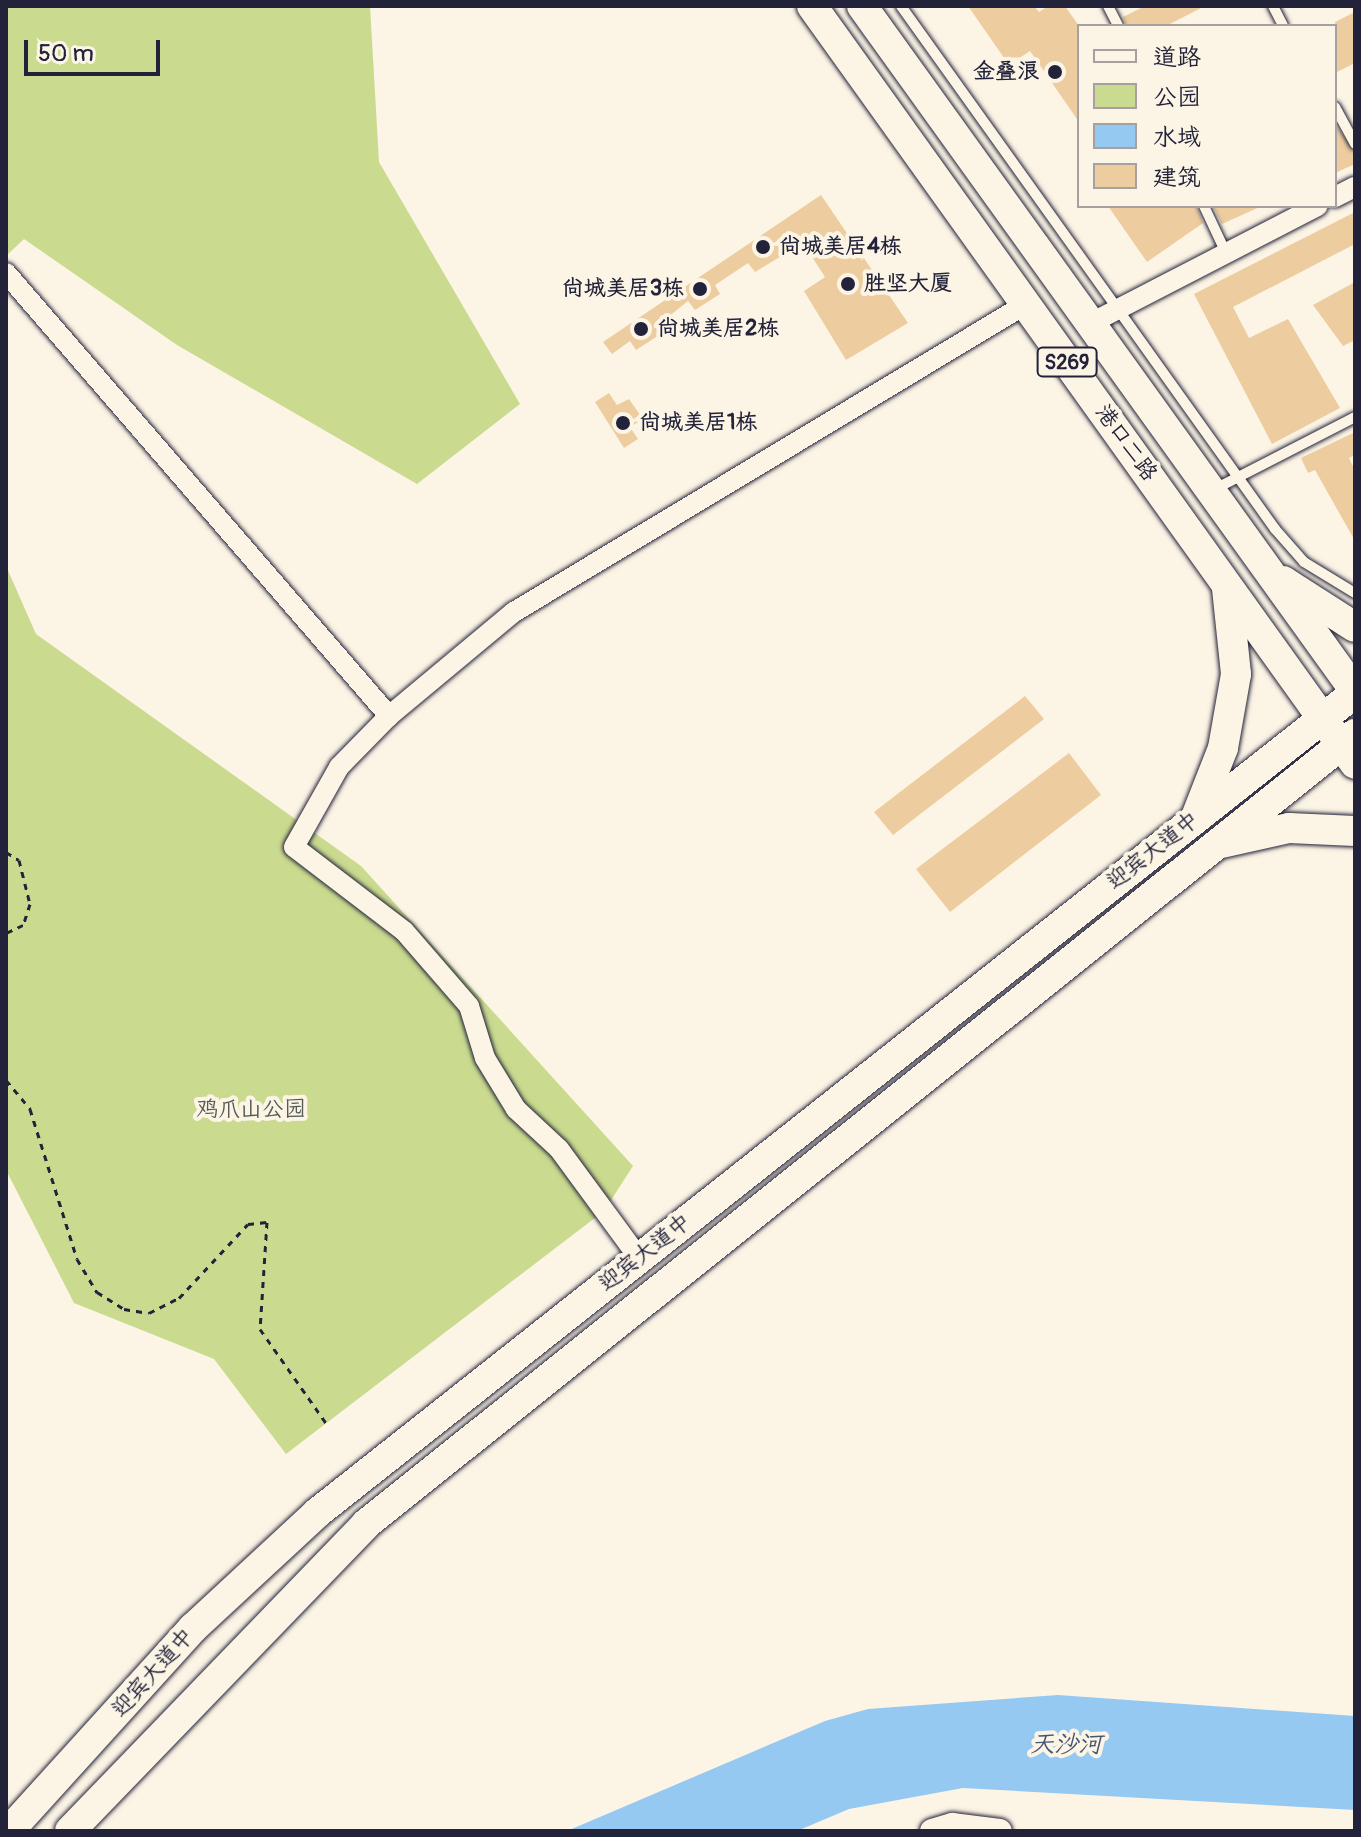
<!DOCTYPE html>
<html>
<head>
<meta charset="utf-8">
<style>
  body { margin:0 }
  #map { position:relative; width:1361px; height:1837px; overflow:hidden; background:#fcf5e5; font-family:Pangolin,"LXGW WenKai TC",sans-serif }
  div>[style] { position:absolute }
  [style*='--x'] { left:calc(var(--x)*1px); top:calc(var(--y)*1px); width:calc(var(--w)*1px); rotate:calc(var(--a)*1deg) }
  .green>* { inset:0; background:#cadb8f }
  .water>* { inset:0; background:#95c9f2 }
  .building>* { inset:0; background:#edcc9f }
  .path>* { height:3px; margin-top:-1.5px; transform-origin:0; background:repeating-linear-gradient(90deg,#22223b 0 6px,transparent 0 12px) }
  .roads { filter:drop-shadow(0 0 2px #22223b) drop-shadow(0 0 2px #22223b) }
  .service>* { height:10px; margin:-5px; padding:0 5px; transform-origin:5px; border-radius:5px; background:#fcf5e5 }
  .minor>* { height:20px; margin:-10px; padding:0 10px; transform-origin:10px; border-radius:10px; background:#fcf5e5 }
  .tertiary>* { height:24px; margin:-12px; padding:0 12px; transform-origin:12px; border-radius:12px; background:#fcf5e5 }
  .primary>* { height:30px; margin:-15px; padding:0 15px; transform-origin:15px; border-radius:15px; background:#fcf5e5 }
  .dots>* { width:22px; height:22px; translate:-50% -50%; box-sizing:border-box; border:4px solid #fcf5e5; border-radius:50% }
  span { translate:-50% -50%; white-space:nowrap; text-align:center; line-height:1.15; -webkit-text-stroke:8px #fcf5e5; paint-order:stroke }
  .shield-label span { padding:2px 6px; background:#fcf5e5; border:2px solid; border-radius:6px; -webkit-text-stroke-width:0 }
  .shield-label { font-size:20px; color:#22223b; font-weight:700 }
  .poi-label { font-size:22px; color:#22223b; font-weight:700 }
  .right { translate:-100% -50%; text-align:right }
  .left { translate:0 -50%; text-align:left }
  .street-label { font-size:22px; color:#22223b }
  .park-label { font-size:22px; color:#545a54 }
  .water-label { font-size:24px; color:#445472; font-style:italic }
  .frame { position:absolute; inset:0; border:8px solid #22223b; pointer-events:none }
  .legend { position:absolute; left:1077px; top:24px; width:260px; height:184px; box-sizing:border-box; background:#fcf5e5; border:2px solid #a5a1a1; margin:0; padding:10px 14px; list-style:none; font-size:24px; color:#22223b }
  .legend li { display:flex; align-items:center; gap:16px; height:40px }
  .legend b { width:40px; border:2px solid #a5a1a1 }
  .scale { position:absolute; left:24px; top:40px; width:136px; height:36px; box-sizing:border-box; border:4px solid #22223b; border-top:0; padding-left:10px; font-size:24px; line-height:28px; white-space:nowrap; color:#22223b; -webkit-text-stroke:6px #fcf5e5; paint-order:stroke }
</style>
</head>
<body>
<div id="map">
  <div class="green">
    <i style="clip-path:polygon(6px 6px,370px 6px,379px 162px,520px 404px,417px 484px,177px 345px,24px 239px,6px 256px)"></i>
    <i style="clip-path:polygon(6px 566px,36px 634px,361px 866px,633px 1166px,604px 1211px,286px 1454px,214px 1359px,74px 1303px,6px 1170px)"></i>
  </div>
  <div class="water">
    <i style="clip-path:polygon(1058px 1695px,1355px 1716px,1355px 1810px,963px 1788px,849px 1809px,797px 1831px,567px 1831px,825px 1721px,868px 1709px)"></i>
  </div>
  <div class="building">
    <i style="clip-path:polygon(968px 6px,1034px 6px,1039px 12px,1048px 6px,1065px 6px,1079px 26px,1079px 122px,1030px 51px,1009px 65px)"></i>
    <i style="clip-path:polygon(1145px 6px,1205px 6px,1166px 26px,1126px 26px,1123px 17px)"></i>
    <i style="clip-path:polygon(1355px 12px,1355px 63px,1335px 73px,1335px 22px)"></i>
    <i style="clip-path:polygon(1335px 124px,1355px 152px,1355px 164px,1335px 173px)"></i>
    <i style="clip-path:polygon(821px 195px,908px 323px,846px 360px,804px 291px,825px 277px,803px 243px,755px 272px,748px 263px,715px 285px,720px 294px,695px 310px,688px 301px,657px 326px,661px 334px,636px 350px,630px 341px,612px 354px,603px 342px)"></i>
    <i style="clip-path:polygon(1108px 206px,1196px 206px,1203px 223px,1147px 262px)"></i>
    <i style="clip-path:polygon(1213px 206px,1262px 206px,1222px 224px)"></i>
    <i style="clip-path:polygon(1355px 212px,1355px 244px,1233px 307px,1249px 338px,1288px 319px,1340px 408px,1272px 444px,1194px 294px)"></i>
    <i style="clip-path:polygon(1355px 282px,1355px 340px,1343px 346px,1313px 305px)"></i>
    <i style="clip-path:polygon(609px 393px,617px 405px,629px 399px,643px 419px,630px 427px,638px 439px,624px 448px,595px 402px)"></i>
    <i style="clip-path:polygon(1355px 432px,1355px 455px,1349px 458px,1355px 470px,1355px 541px,1315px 470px,1308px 473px,1301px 458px)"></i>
    <i style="clip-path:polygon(1025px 696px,1044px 719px,893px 835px,874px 812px)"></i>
    <i style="clip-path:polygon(1069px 753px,1101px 795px,950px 912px,916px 869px)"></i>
  </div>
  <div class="path">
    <i style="--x:6;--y:852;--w:15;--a:32"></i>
    <i style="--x:19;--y:860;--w:45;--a:76"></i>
    <i style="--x:30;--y:904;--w:22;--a:108"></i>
    <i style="--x:23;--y:925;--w:19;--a:155"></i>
    <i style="--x:6;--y:1080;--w:38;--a:50"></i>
    <i style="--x:30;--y:1109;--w:157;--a:72.6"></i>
    <i style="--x:77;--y:1259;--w:39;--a:59"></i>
    <i style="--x:97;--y:1292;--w:32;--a:32"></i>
    <i style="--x:124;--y:1309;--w:25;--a:9"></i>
    <i style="--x:149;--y:1313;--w:34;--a:-27"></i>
    <i style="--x:179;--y:1298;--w:101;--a:-47"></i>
    <i style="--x:248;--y:1224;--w:19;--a:-6"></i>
    <i style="--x:267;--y:1222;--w:107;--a:93.7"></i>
    <i style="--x:260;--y:1329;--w:115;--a:54.9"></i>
  </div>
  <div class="roads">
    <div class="service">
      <i style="--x:901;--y:6;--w:643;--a:54.43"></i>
      <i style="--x:1275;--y:529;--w:44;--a:48.7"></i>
      <i style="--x:1304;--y:562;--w:60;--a:31.3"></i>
      <i style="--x:1108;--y:6;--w:22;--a:63"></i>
      <i style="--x:1273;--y:6;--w:22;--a:63"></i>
      <i style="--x:1335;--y:107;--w:42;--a:61.6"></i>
      <i style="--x:1204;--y:206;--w:52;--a:64.9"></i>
      <i style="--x:1215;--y:489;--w:157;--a:-27.2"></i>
    </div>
    <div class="minor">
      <i style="--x:1335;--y:197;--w:22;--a:-27"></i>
      <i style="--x:6;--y:273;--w:586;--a:49.15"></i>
      <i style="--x:1091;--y:323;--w:255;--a:-27.3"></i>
      <i style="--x:639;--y:1258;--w:135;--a:-126.3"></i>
      <i style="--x:559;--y:1149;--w:59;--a:-137.1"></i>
      <i style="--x:516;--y:1109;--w:60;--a:-121.3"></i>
      <i style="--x:485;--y:1058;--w:54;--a:-107.1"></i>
      <i style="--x:469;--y:1006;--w:99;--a:-130.9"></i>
      <i style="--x:404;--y:931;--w:138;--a:-142.6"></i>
      <i style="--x:294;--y:847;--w:92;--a:-60.6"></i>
      <i style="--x:339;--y:767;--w:71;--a:-45.6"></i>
      <i style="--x:389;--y:716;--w:163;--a:-39.8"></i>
      <i style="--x:514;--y:612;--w:598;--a:-31.03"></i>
    </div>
    <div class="tertiary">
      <i style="--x:932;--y:1831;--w:21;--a:-17"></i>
      <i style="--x:952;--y:1825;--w:48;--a:7.1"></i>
    </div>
    <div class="primary">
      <i style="--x:812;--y:6;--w:932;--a:54.38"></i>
      <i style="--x:862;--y:6;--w:844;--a:54.26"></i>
      <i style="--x:1283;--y:581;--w:85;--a:32.6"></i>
      <i style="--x:1196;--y:817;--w:74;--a:-68.6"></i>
      <i style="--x:1223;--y:748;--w:75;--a:-80"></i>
      <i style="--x:1236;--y:674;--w:86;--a:-96"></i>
      <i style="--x:1221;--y:843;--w:70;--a:-12.4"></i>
      <i style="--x:1289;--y:828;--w:66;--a:2.6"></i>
      <i style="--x:9;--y:1831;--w:274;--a:-47.8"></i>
      <i style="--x:193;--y:1628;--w:169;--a:-42.8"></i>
      <i style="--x:317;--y:1513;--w:1323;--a:-38.31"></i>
      <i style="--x:70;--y:1831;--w:426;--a:-46"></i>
      <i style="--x:366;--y:1524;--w:1266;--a:-38.62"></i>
    </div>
  </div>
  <div class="dots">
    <i style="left:1055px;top:72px;background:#22223b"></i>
    <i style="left:763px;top:247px;background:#22223b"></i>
    <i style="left:848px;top:284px;background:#22223b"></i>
    <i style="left:700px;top:289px;background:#22223b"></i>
    <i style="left:641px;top:329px;background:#22223b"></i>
    <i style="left:623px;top:423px;background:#22223b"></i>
  </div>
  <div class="shield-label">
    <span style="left:1067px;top:362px">S269</span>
  </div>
  <div class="poi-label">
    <span class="right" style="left:1039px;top:72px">金叠浪</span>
    <span class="left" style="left:779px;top:247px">尚城美居4栋</span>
    <span class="left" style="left:864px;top:284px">胜坚大厦</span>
    <span class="right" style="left:684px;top:289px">尚城美居3栋</span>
    <span class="left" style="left:657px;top:329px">尚城美居2栋</span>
    <span class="left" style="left:639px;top:423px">尚城美居1栋</span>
  </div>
  <div class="street-label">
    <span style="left:1126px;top:443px;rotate:54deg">港口二路</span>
    <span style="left:1153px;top:851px;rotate:-38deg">迎宾大道中</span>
    <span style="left:645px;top:1253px;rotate:-38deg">迎宾大道中</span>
    <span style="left:153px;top:1673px;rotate:-48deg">迎宾大道中</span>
  </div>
  <div class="park-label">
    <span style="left:251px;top:1110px">鸡爪山公园</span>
  </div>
  <div class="water-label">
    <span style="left:1066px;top:1745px">天沙河</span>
  </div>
  <div class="frame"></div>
  <ul class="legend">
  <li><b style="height:10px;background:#fcf5e5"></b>道路</li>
  <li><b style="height:22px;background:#cadb8f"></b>公园</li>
  <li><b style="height:22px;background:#95c9f2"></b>水域</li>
  <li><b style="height:22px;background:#edcc9f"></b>建筑</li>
  </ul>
  <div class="scale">50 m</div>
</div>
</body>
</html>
